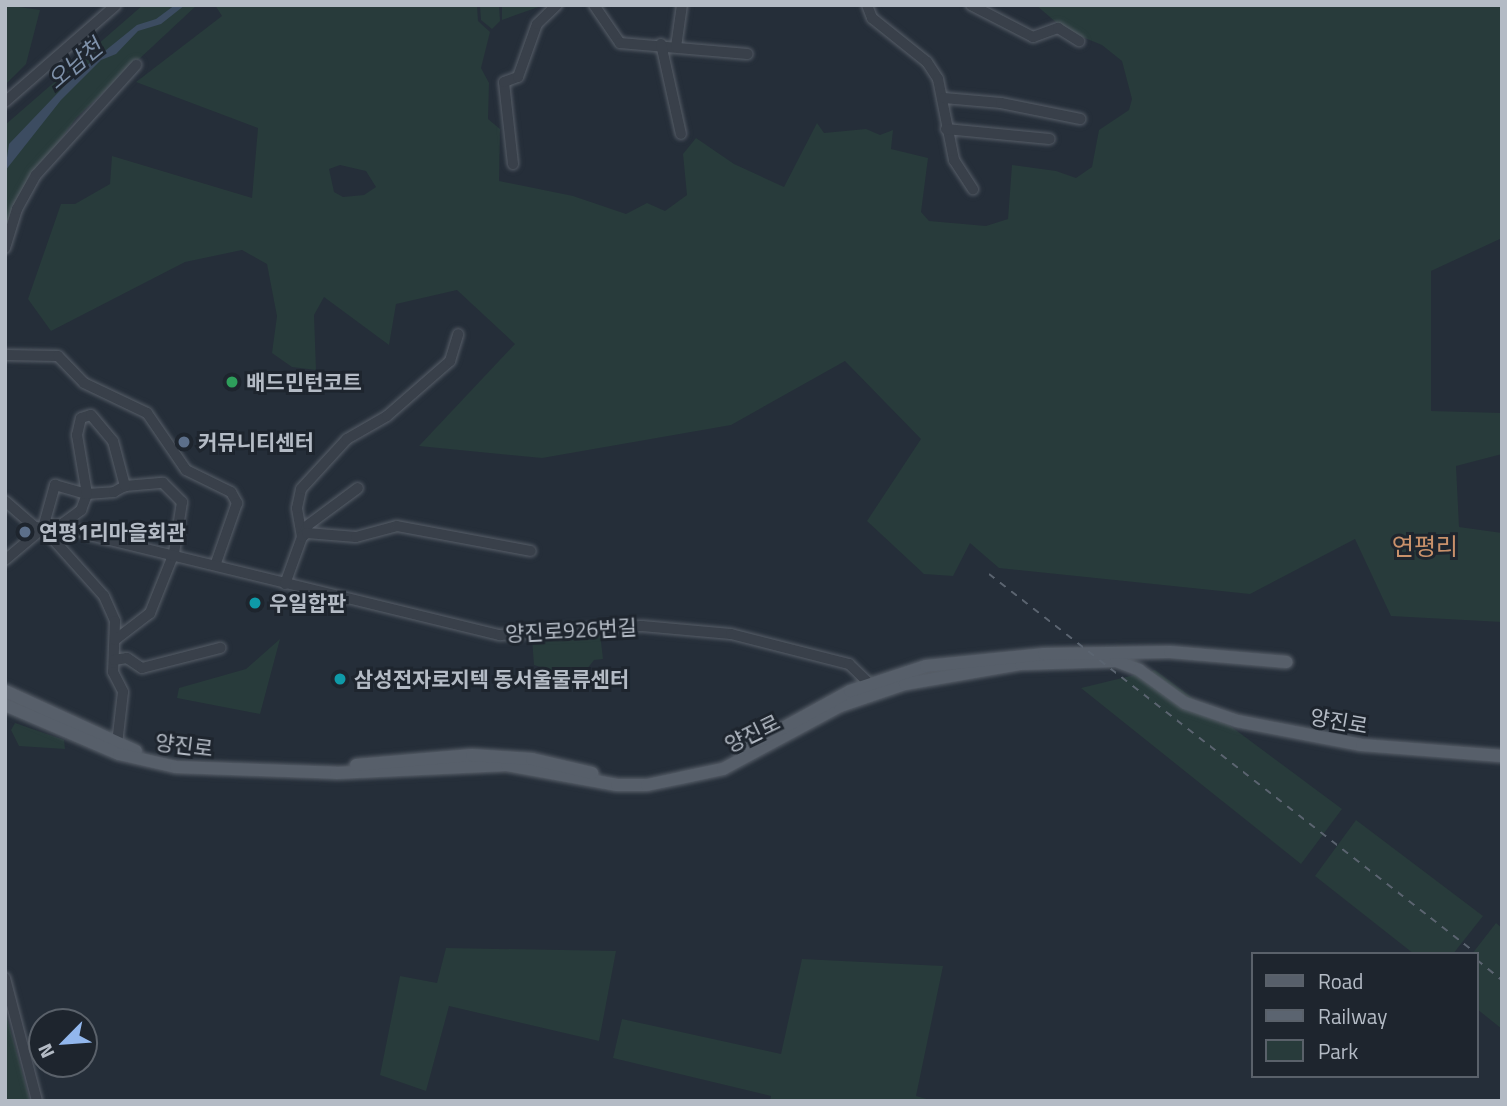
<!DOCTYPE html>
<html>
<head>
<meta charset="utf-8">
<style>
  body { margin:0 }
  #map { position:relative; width:1507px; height:1106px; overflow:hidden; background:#252e39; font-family:"Titillium Web","Noto Sans KR",sans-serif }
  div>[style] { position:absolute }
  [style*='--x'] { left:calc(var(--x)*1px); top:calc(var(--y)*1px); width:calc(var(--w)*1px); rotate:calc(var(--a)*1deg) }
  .green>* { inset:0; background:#283b3b }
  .water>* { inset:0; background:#3c4c61 }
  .roads { filter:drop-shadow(0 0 2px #575e68) drop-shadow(0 0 2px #575e68) }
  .minor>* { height:10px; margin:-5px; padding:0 5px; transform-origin:5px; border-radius:5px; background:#39404a }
  .major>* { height:12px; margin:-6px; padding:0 6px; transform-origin:6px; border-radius:6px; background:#575f6a }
  .rail>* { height:2px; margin-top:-1px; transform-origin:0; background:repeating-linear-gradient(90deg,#5b6470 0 7px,transparent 0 14px) }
  .dots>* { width:19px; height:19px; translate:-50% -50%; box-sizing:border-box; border:4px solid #1e252e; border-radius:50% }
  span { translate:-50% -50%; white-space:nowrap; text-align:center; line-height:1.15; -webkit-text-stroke:6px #1e252e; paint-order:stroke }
  .poi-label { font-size:21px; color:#b4bbc5; font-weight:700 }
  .left { translate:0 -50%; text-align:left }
  .street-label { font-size:21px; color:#b4bbc5 }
  .water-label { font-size:23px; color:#7f92aa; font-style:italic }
  .quarter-label { font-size:24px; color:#c9916b }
  .frame { position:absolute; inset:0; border:7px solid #b4bbc5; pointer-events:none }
  .legend { position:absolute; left:1251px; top:952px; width:228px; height:126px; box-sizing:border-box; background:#1e252e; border:2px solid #5a616a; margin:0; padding:9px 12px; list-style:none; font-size:21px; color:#b4bbc5 }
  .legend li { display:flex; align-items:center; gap:14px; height:35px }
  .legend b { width:35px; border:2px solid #5a616a }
  .north { position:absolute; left:28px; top:1008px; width:70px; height:70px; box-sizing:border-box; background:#1e252e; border:2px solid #5a616a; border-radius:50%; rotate:245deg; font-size:19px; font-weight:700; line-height:28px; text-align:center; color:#b4bbc5 }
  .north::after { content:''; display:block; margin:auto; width:24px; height:32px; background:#92b7ed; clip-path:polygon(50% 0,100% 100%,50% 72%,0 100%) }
</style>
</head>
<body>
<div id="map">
  <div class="green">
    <i style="clip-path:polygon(5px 5px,40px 10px,26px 64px,5px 85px)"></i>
    <i style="clip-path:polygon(143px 5px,197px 5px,77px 117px,16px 200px,5px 234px,5px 125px)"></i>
    <i style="clip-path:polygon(evenodd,215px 5px,477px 5px,478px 21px,490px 32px,481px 68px,489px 83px,488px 119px,500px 129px,499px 181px,573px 196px,626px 214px,647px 203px,665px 211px,687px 195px,683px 154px,696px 138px,734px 164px,784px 187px,817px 123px,824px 133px,866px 129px,880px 135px,893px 130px,891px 149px,928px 158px,921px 212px,929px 221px,986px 226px,1008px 219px,1012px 165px,1056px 171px,1076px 178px,1092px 167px,1099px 130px,1129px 110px,1132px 99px,1122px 61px,1102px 45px,1065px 30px,1036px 5px,1502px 5px,1502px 238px,1431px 271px,1431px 411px,1502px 413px,1502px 454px,1456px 466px,1459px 527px,1502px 533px,1502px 622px,1391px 616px,1355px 539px,1250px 594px,999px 568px,970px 543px,953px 576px,924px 574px,867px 521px,921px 439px,845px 361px,731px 425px,542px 458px,419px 446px,515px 344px,457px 290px,396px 304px,389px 345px,324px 297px,314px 315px,316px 370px,292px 367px,272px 353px,277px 316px,267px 264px,242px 250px,185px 262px,51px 331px,28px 299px,61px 204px,75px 204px,110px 184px,112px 156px,252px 198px,258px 128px,136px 82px,222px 16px,215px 5px,340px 165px,366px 171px,376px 187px,364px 195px,343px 197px,334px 192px,329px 169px,340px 165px)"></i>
    <i style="clip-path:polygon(480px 5px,499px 5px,500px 21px,492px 29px,481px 20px)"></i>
    <i style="clip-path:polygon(502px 5px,544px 5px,502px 20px)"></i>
    <i style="clip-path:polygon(600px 633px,603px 659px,594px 660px,587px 669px,590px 682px,545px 684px,544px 668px,534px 665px,532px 638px)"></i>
    <i style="clip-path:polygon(280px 639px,260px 714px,177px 698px,179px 688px,246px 669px)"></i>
    <i style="clip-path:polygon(1155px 670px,1342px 809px,1301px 864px,1081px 688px)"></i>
    <i style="clip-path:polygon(15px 723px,64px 740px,65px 749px,19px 746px,11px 730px)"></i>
    <i style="clip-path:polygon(1356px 820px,1483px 916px,1453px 954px,1414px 954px,1315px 876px)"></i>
    <i style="clip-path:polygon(1496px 923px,1502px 928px,1502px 1029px,1477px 1009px,1477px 954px,1472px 954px)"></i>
    <i style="clip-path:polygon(446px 948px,616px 951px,599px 1041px,449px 1006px,426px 1091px,380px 1075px,400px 976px,437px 983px)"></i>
    <i style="clip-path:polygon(802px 959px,943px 966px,916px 1096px,934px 1101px,770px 1101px,771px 1096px,613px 1058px,622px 1019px,781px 1054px)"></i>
    <i style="clip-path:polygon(5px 1013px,6px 1014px,30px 1101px,5px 1101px)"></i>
  </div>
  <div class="water">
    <i style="clip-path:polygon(175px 5px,185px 5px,161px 24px,138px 31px,116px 54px,101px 60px,61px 100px,5px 171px,9px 144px,74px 76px,137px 25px,156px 19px)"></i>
  </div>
  <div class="roads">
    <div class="minor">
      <i style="--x:594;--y:5;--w:46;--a:55.6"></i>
      <i style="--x:620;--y:43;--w:128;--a:4.9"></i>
      <i style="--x:867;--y:5;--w:14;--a:69"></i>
      <i style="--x:872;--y:18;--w:70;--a:38.7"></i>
      <i style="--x:927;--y:62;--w:20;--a:57"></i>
      <i style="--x:938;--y:79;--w:83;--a:78.8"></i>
      <i style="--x:954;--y:160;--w:35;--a:57"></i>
      <i style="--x:971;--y:5;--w:70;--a:27.3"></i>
      <i style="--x:1033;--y:37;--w:27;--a:-20"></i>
      <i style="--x:1058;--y:28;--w:25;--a:32"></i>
      <i style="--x:661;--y:44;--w:92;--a:77.5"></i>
      <i style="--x:676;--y:47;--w:42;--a:-81.9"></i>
      <i style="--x:944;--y:98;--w:57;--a:5"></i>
      <i style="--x:1001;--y:103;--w:81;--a:11.4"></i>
      <i style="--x:5;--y:102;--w:147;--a:-41.1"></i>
      <i style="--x:946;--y:129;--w:104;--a:5.5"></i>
      <i style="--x:513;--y:164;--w:82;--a:-96.3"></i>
      <i style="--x:504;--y:82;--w:15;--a:-20"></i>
      <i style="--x:518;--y:77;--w:56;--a:-70.3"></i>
      <i style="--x:537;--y:24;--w:28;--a:-44"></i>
      <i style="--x:5;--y:248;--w:41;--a:-72.9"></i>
      <i style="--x:17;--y:209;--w:39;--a:-61"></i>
      <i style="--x:36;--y:175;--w:149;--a:-47.7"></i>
      <i style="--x:5;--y:355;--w:53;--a:1.1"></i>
      <i style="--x:58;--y:356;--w:37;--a:46"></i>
      <i style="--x:84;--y:383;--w:70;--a:25.5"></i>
      <i style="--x:147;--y:413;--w:69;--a:55.6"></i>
      <i style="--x:186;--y:470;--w:50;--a:26.1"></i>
      <i style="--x:231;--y:492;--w:13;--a:61"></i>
      <i style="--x:237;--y:503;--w:64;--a:109.3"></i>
      <i style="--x:5;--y:501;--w:40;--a:41"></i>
      <i style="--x:35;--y:527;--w:8;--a:7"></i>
      <i style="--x:43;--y:528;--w:91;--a:48.1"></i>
      <i style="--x:104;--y:596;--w:27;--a:66"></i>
      <i style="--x:115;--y:621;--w:51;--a:92.2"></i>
      <i style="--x:113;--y:672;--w:22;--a:63"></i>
      <i style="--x:123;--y:692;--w:52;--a:96.6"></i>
      <i style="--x:62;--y:524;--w:24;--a:-36"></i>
      <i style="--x:81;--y:510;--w:17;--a:-69"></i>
      <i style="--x:87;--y:494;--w:27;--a:-4"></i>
      <i style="--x:114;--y:492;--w:13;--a:-29"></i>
      <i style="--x:125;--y:486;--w:38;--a:-5"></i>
      <i style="--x:163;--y:483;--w:27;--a:45"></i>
      <i style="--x:182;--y:502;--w:52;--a:98.9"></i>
      <i style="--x:174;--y:553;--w:65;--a:111.8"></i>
      <i style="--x:150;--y:613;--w:44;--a:142.4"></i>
      <i style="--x:43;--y:528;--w:19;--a:-12"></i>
      <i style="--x:62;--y:524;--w:33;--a:21"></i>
      <i style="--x:93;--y:536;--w:419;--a:13.7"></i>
      <i style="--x:500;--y:635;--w:142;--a:-3.6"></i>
      <i style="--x:642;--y:626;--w:89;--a:5.1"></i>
      <i style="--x:731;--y:634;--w:122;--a:14.3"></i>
      <i style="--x:849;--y:664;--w:36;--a:44"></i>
      <i style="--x:302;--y:537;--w:29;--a:-100"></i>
      <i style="--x:297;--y:508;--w:19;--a:-78"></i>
      <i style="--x:301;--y:489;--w:68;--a:-47.4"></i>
      <i style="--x:347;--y:439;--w:46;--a:-29.9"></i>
      <i style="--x:387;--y:416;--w:84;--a:-41.1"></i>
      <i style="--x:450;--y:361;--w:28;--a:-73"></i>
      <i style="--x:302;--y:537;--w:13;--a:-63"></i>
      <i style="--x:308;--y:525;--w:62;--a:-36.5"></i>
      <i style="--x:5;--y:560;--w:50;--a:-40.1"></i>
      <i style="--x:43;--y:528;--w:45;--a:-74.4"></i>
      <i style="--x:55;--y:485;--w:33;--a:16"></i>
      <i style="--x:87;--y:494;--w:60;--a:-99.6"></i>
      <i style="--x:77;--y:435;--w:17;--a:-77"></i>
      <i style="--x:81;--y:418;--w:10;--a:-17"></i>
      <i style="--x:91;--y:415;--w:34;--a:50"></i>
      <i style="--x:113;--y:441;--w:47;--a:75.1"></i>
      <i style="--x:285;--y:584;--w:50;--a:-70.1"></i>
      <i style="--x:302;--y:537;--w:6;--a:-39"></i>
      <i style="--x:307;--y:533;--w:49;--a:4.7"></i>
      <i style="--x:356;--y:537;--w:42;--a:-15"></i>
      <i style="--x:397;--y:526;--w:136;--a:10.6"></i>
      <i style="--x:114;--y:660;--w:13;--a:-9"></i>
      <i style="--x:127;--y:658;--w:18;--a:34"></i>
      <i style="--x:142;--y:668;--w:81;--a:-14.4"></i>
      <i style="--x:5;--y:978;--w:127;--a:75.4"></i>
    </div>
    <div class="major">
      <i style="--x:5;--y:691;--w:144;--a:24.6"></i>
      <i style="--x:5;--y:705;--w:124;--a:23.3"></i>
      <i style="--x:119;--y:754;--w:58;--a:12.8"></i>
      <i style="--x:176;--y:767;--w:160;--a:2.1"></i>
      <i style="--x:336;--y:773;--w:171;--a:-2.7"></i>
      <i style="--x:507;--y:765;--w:112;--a:10.3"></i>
      <i style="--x:617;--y:785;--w:30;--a:0"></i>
      <i style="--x:647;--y:785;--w:78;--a:-11.9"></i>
      <i style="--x:723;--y:769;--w:133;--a:-28.3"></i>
      <i style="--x:840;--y:706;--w:69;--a:-18.7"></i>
      <i style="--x:905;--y:684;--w:118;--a:-9.8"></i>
      <i style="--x:1021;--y:664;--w:95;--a:-1.8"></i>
      <i style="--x:1116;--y:661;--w:25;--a:21"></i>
      <i style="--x:1139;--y:670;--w:57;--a:35.7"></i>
      <i style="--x:1185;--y:703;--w:55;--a:19.1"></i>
      <i style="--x:1237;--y:721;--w:127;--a:10.9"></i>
      <i style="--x:1362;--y:745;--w:140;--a:4.5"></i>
      <i style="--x:741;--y:751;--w:124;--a:-28.8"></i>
      <i style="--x:850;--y:691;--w:80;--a:-18.2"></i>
      <i style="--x:926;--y:666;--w:119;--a:-5.8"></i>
      <i style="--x:1044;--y:654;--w:126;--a:-0.9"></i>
      <i style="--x:1170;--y:652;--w:117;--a:4.9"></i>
      <i style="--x:356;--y:765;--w:116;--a:-4.9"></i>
      <i style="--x:472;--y:755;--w:60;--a:3.8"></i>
      <i style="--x:532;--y:759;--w:62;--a:13.1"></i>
    </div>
  </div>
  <div class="rail">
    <i style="--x:989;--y:574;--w:619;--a:37.91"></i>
    <i style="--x:1477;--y:960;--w:32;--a:39"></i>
  </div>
  <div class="dots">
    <i style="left:232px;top:382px;background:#2e9e5b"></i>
    <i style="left:184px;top:442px;background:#5c6f8a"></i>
    <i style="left:25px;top:532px;background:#5c6f8a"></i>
    <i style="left:255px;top:603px;background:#0f9aa8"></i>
    <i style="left:340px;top:679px;background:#0f9aa8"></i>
  </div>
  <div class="poi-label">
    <span class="left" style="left:246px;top:382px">배드민턴코트</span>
    <span class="left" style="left:198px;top:442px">커뮤니티센터</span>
    <span class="left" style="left:39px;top:532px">연평1리마을회관</span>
    <span class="left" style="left:269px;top:603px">우일합판</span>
    <span class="left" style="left:354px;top:679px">삼성전자로지텍 동서울물류센터</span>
  </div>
  <div class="street-label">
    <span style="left:571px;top:630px;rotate:-3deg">양진로926번길</span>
    <span style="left:1339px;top:721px;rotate:10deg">양진로</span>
    <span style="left:752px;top:733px;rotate:-26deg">양진로</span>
    <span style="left:184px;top:745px;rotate:7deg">양진로</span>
  </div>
  <div class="water-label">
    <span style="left:75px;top:64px;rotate:-40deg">오남천</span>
  </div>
  <div class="quarter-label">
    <span style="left:1425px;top:547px">연평리</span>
  </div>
  <div class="frame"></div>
  <ul class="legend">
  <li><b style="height:9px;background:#575f6a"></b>Road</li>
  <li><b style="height:9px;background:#5b6470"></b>Railway</li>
  <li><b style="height:19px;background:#283b3b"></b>Park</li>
  </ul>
  <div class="north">N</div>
</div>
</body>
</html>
